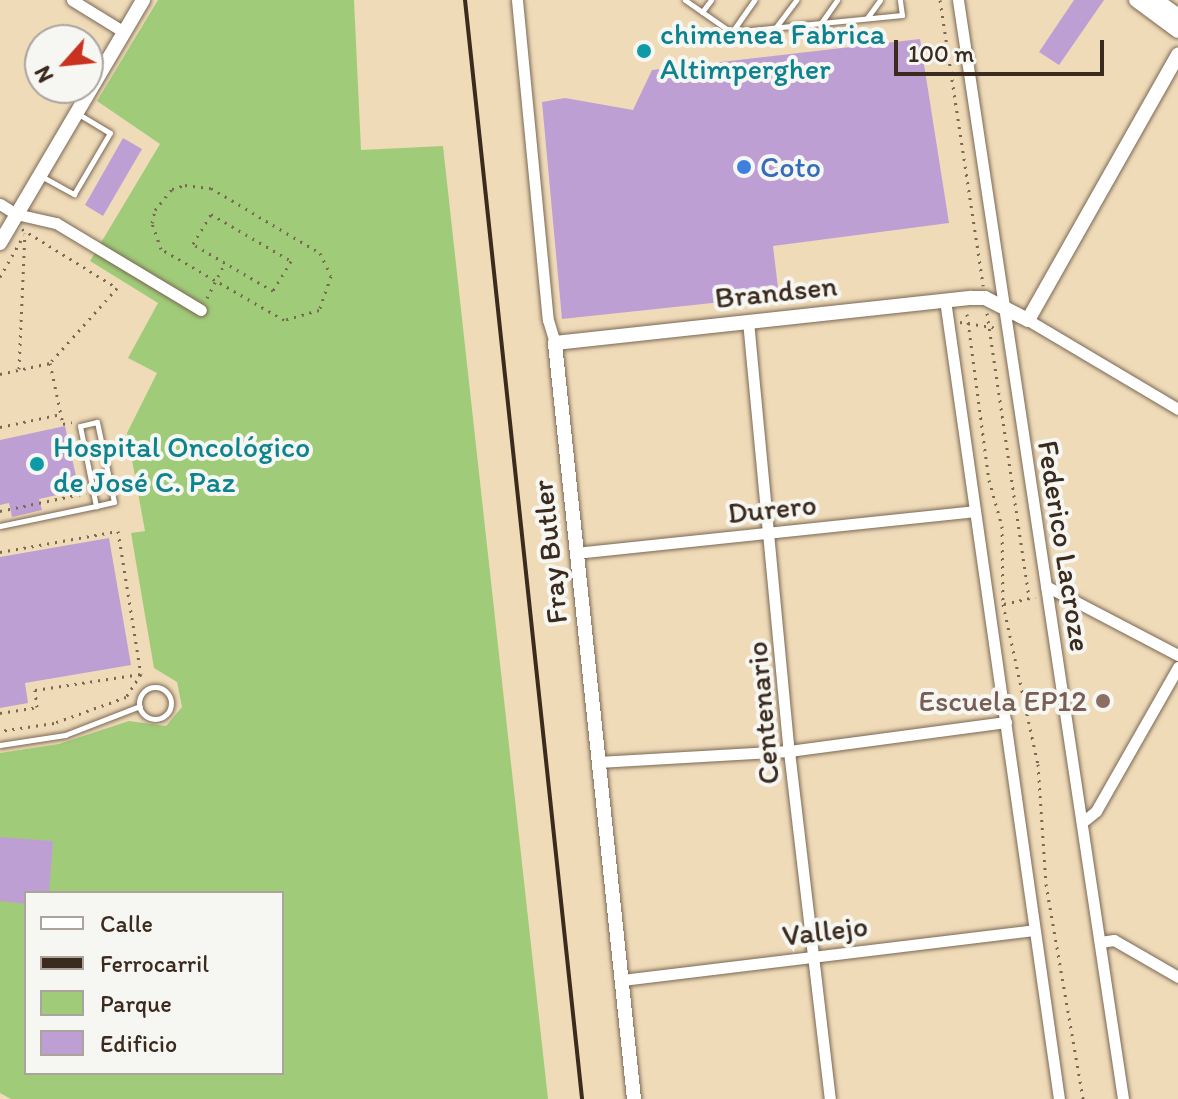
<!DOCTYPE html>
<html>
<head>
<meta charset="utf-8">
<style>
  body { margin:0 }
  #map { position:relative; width:1178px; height:1099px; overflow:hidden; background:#f0dbb9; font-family:Itim,sans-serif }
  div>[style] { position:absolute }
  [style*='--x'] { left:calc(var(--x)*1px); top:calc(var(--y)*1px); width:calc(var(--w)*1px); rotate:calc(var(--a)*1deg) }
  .green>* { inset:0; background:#a0cc79 }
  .building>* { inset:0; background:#be9fd4 }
  .path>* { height:3px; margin-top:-1.5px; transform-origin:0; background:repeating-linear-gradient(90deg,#7a6854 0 2px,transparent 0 8px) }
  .roads { filter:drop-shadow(0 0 2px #7a6854) drop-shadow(0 0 2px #7a6854) }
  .service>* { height:5px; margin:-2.5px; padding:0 2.5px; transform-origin:2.5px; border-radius:2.5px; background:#fff }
  .service>.ring { margin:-2.5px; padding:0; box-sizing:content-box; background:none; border:5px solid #fff; border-radius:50% }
  .minor>* { height:11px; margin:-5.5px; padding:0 5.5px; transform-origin:5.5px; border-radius:5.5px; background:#fff }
  .tertiary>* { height:14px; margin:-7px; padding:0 7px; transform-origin:7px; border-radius:7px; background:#fff }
  .primary>* { height:18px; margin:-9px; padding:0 9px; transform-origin:9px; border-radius:9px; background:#fff }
  .rail>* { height:4px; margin:-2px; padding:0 2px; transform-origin:2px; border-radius:2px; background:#3b2a1e }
  .dots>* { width:22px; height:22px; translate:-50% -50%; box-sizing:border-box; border:4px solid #f6f6f2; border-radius:50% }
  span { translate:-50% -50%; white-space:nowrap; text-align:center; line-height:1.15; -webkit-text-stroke:8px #f6f6f2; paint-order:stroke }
  .culture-label { font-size:30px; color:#0d838f }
  .left { translate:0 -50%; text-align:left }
  .shop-label { font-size:30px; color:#366cbe }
  .street-label { font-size:30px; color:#3b2a1e }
  .education-label { font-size:30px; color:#785e54 }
  .right { translate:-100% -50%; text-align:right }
  .legend { position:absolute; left:24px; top:891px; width:260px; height:184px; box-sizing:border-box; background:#f6f6f2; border:2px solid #aba49d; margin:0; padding:10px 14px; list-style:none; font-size:24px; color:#3b2a1e }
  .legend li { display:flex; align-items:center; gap:16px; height:40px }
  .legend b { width:40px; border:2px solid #aba49d }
  .north { position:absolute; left:24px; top:24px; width:80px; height:80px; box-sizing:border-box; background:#f6f6f2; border:2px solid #aba49d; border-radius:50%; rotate:243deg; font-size:22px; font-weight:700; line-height:32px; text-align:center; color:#3b2a1e }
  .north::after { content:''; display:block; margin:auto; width:28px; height:36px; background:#c8321e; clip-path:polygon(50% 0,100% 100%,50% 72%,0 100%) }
  .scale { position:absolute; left:894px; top:40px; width:210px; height:36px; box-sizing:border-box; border:4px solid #3b2a1e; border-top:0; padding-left:10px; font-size:24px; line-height:28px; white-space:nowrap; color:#3b2a1e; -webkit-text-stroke:6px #f6f6f2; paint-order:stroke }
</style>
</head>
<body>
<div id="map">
  <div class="green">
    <i style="clip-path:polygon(evenodd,158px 0,354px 0,361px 150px,443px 146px,548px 1099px,11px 1099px,0 1093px,0 753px,59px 744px,129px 721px,166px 726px,182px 707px,177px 682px,154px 668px,131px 533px,145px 531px,127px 433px,157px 373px,128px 358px,158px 303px,90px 261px,160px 144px,97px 101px,158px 0,26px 893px,282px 893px,282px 1073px,26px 1073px,26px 893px)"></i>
  </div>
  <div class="building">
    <i style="clip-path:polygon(1074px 0,1104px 0,1059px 65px,1039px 52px)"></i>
    <i style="clip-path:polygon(920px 39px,949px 223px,773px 246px,779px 296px,562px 319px,542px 102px,565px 98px,633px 110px,652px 70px)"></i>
    <i style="clip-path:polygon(123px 138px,142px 149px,103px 216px,85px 205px)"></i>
    <i style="clip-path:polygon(65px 426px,79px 490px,39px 499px,42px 510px,12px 517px,9px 503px,0 505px,0 440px)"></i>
    <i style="clip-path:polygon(109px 538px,131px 665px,25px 683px,28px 703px,0 708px,0 557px)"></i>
    <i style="clip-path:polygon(0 837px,53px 841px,49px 893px,26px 893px,26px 904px,0 901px)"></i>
  </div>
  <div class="path">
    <i style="--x:940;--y:0;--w:289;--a:81.4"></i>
    <i style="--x:185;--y:185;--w:26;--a:7"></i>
    <i style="--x:211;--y:188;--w:127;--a:30.8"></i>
    <i style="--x:320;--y:253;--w:25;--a:64"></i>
    <i style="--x:331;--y:276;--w:36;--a:109"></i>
    <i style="--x:319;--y:310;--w:36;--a:164"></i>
    <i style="--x:284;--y:320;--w:142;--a:-150"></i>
    <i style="--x:161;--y:249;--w:28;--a:-109"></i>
    <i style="--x:152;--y:223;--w:13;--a:-77"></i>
    <i style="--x:155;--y:210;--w:27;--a:-51"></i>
    <i style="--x:172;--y:189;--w:14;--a:-17"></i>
    <i style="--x:211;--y:214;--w:93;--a:30.4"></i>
    <i style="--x:291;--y:261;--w:35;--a:121"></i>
    <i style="--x:273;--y:291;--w:93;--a:-149.6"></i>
    <i style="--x:193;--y:244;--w:35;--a:-59"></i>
    <i style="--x:22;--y:229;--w:112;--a:31.8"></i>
    <i style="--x:117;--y:288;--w:101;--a:131.8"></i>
    <i style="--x:50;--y:363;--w:62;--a:78"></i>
    <i style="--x:63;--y:424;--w:9;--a:-13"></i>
    <i style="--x:0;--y:277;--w:48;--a:-60.3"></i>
    <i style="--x:207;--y:298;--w:39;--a:-63"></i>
    <i style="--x:987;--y:313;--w:288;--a:81.6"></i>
    <i style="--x:967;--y:314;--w:167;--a:82.5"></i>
    <i style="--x:989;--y:480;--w:48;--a:74.2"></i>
    <i style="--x:1002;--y:526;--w:78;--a:89.3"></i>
    <i style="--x:1003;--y:604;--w:164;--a:77.7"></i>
    <i style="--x:1038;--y:764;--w:120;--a:86.2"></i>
    <i style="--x:1046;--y:884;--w:218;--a:80.2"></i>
    <i style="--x:960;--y:322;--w:36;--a:9"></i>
    <i style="--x:19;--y:369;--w:136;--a:-87.5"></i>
    <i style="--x:0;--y:374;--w:51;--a:-12.4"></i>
    <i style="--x:0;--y:427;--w:62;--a:-12"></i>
    <i style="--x:0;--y:511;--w:88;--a:-11.8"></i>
    <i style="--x:0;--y:552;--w:120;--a:-10.1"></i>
    <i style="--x:118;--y:531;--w:145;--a:80.9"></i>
    <i style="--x:141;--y:674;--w:27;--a:123"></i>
    <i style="--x:126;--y:697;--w:77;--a:160.1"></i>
    <i style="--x:54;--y:723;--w:55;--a:171.6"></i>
    <i style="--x:1004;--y:604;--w:32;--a:-13"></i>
    <i style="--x:0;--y:713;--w:37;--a:-9"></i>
    <i style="--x:37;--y:707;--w:17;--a:-97"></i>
    <i style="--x:35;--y:690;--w:107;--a:-8.6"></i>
  </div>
  <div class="roads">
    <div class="service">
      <i style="--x:685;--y:0;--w:56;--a:34.8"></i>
      <i style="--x:731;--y:32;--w:172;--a:-5.7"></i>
      <i style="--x:902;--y:15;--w:15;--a:-98"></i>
      <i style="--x:702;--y:12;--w:15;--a:-53"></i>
      <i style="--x:867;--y:18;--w:22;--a:-54"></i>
      <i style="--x:821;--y:23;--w:28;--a:-55"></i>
      <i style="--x:776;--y:27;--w:34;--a:-53"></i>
      <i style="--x:732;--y:32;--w:39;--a:-55"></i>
      <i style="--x:41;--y:176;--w:38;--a:29"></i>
      <i style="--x:74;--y:194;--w:71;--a:-59.5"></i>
      <i style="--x:110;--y:133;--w:37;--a:-149"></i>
      <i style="--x:0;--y:526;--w:98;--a:-11.8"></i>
      <i style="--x:96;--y:506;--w:18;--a:-13"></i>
      <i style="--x:114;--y:502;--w:82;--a:-102"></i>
      <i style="--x:97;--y:422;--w:17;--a:167"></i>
      <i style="--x:80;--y:426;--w:82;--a:78.7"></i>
      <i class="ring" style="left:139px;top:687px;width:27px;height:27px"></i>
      <i style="--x:0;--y:745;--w:66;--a:-8.7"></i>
      <i style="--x:65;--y:735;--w:80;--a:-21.1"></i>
    </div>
    <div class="minor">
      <i style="--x:72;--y:0;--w:61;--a:31.6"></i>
      <i style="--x:517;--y:0;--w:321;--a:84.5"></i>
      <i style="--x:548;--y:320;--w:24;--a:73"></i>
      <i style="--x:958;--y:0;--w:1111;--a:81.46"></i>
      <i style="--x:0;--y:204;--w:19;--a:32"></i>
      <i style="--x:16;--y:214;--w:41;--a:12.7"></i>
      <i style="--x:56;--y:223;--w:169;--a:31"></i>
      <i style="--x:945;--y:300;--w:807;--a:81.88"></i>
      <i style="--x:1028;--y:320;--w:174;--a:30.7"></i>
      <i style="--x:748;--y:321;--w:432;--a:84.6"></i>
      <i style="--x:789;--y:751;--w:350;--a:83.3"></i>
      <i style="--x:576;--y:553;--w:399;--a:-6"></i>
      <i style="--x:1046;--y:586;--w:149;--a:27.6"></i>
      <i style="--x:598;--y:762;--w:191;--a:-3.3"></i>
      <i style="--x:789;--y:751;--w:219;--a:-7.6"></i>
      <i style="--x:1085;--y:820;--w:14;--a:-39"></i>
      <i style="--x:1096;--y:811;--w:166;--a:-60.3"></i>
      <i style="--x:1100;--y:942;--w:14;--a:-8"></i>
      <i style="--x:1114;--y:940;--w:74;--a:30"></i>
      <i style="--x:622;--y:980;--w:415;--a:-6.9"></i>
    </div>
    <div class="tertiary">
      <i style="--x:1136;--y:0;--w:52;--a:36.4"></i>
      <i style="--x:0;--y:243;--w:282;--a:-59.5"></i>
      <i style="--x:634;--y:1099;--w:760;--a:-95.97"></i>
      <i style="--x:555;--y:343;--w:419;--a:-6.2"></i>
      <i style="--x:972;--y:298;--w:13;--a:0"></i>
      <i style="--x:985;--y:298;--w:48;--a:27.1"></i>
      <i style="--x:1028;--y:320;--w:305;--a:-60.5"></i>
    </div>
    <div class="primary">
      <i style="--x:1153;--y:0;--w:31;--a:36"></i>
    </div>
  </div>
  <div class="rail">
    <i style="--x:465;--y:0;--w:1105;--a:83.92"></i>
  </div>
  <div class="dots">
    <i style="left:644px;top:51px;background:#0f9aa8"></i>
    <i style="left:744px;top:167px;background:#3f7fe0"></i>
    <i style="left:37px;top:464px;background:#0f9aa8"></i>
    <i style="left:1103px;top:701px;background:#8d6e63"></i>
  </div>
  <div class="culture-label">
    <span class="left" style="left:660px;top:51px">chimenea Fabrica<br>Altimpergher</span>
    <span class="left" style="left:53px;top:464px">Hospital Oncológico<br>de José C. Paz</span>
  </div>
  <div class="shop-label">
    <span class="left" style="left:760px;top:167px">Coto</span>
  </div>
  <div class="street-label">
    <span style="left:776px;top:292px;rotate:-6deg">Brandsen</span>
    <span style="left:772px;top:509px;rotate:-6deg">Durero</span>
    <span style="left:1064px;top:546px;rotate:81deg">Federico Lacroze</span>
    <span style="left:550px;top:552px;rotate:-96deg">Fray Butler</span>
    <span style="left:763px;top:713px;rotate:-95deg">Centenario</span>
    <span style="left:825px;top:931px;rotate:-7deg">Vallejo</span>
  </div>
  <div class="education-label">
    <span class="right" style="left:1087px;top:701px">Escuela EP12</span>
  </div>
  <ul class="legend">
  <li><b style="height:10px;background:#fff"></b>Calle</li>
  <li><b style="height:10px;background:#3b2a1e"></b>Ferrocarril</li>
  <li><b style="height:22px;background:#a0cc79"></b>Parque</li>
  <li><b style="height:22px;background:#be9fd4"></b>Edificio</li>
  </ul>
  <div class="north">N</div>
  <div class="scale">100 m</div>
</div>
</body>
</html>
